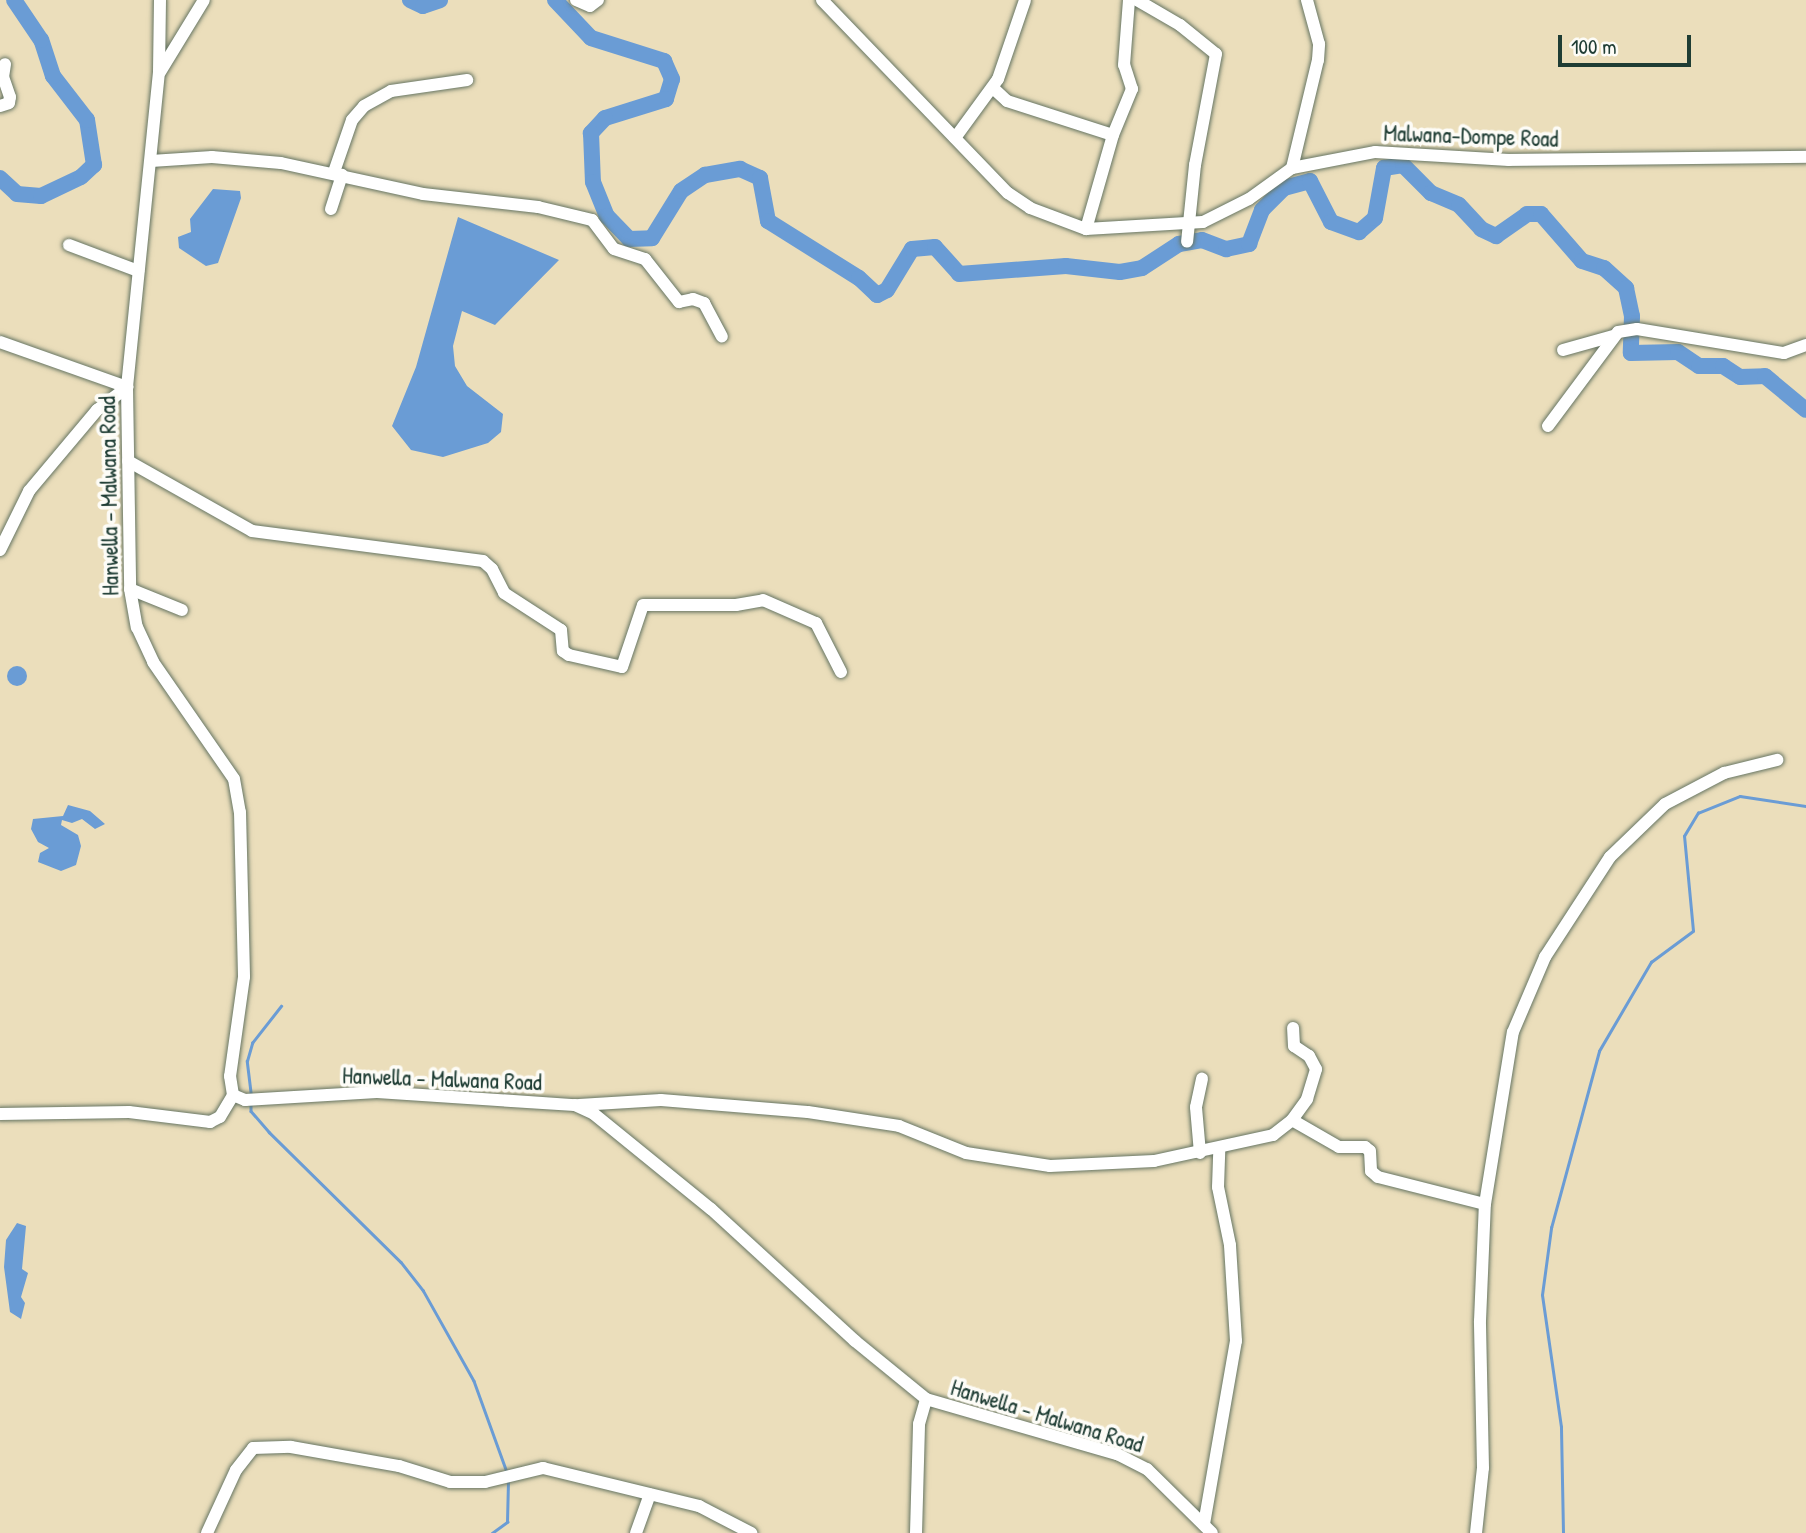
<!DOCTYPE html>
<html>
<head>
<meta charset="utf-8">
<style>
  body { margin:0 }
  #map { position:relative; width:1806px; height:1533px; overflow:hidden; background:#ebdebb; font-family:"Patrick Hand",sans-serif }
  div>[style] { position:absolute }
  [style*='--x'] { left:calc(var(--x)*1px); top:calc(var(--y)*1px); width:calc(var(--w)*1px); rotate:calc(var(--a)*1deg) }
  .water>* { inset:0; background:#6a9cd5 }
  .round { border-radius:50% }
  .stream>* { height:2.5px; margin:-1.25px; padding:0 1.25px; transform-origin:1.25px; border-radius:1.25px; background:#6a9cd5 }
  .river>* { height:16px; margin:-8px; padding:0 8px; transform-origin:8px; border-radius:8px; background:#6a9cd5 }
  .roads { filter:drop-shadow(0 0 2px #667563) drop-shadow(0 0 2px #667563) }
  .minor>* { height:12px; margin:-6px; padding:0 6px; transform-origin:6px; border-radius:6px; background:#fff }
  span { translate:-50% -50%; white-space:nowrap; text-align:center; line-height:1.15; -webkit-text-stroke:7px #fdfcf7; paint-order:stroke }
  .street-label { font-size:23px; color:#1f3d34 }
  .scale { position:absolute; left:1558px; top:35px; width:133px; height:32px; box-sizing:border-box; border:4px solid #1f3d34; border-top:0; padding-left:9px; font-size:21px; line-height:24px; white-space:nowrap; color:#1f3d34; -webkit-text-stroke:5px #fdfcf7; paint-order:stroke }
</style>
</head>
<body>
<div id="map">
  <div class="water">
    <i style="clip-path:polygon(213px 189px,240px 191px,241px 198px,218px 263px,206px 266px,179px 248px,178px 237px,191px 232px,190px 219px)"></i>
    <i style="clip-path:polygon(458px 217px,559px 260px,495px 325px,462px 311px,453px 346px,455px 366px,467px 386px,503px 414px,501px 432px,488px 443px,443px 457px,411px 450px,392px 426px,416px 367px)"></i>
    <i class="round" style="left:7px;top:666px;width:20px;height:20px"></i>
    <i style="clip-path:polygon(68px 805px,90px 811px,105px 824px,95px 829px,82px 819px,72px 823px,62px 820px,61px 825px,78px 835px,81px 846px,76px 865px,61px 871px,38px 862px,40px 853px,49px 848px,38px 842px,31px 829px,33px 819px,63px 816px)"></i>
    <i style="clip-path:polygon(17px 1223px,26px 1226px,22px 1269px,28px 1273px,21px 1297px,25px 1303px,21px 1319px,10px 1312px,4px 1267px,6px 1240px)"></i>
  </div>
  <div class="stream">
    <i style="--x:251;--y:1096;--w:35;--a:-97"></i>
    <i style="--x:247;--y:1061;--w:19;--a:-74"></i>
    <i style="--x:252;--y:1043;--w:47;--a:-51.9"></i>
    <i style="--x:251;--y:1103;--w:8;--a:90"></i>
    <i style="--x:251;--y:1111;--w:28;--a:49"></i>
    <i style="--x:269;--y:1132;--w:185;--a:44.6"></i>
    <i style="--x:401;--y:1262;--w:36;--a:52"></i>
    <i style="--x:423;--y:1290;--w:104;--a:60.7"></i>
    <i style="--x:474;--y:1381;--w:97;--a:70.1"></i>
    <i style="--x:492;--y:1533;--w:19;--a:-36"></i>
    <i style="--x:507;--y:1522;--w:40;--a:-88.6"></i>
    <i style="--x:1563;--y:1533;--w:106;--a:-91.1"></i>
    <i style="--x:1561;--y:1427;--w:133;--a:-98.2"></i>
    <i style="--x:1542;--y:1295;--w:68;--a:-82.3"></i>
    <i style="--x:1551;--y:1228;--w:183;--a:-74.8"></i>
    <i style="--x:1599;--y:1051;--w:103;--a:-59.7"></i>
    <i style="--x:1651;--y:962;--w:52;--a:-36.4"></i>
    <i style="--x:1693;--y:931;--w:95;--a:-95.4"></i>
    <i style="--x:1684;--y:836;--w:27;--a:-59"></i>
    <i style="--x:1698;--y:813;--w:45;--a:-22"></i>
    <i style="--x:1740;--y:796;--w:67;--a:8.6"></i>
  </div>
  <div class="river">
    <i style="--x:410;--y:0;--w:14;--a:25"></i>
    <i style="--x:423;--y:6;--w:18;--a:-19"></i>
    <i style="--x:555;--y:0;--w:52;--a:46.5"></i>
    <i style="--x:591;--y:38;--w:77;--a:17.5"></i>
    <i style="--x:664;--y:61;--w:20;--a:66"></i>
    <i style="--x:672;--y:79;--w:21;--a:107"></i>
    <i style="--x:666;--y:99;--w:64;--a:162.7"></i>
    <i style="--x:605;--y:118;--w:21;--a:133"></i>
    <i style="--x:591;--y:133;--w:49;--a:87.7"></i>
    <i style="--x:593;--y:182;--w:37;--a:68"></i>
    <i style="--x:607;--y:216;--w:32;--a:46"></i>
    <i style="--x:629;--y:239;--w:23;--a:-2"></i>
    <i style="--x:652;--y:238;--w:55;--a:-58.3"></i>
    <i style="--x:681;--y:191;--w:29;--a:-34"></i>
    <i style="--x:705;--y:175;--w:36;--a:-10"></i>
    <i style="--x:740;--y:169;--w:22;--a:24"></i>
    <i style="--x:760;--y:178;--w:44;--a:79.5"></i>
    <i style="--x:768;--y:221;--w:107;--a:32.1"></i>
    <i style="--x:859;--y:278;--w:25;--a:43"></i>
    <i style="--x:877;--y:295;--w:11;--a:-27"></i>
    <i style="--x:887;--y:290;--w:48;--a:-58.6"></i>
    <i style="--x:912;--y:249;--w:23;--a:-5"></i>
    <i style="--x:935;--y:247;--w:36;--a:48"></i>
    <i style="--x:959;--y:274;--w:107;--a:-4.3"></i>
    <i style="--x:1066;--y:266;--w:54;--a:6.3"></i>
    <i style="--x:1120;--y:272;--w:22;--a:-10"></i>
    <i style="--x:1142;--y:268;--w:44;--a:-33"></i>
    <i style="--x:1179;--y:244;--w:23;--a:-10"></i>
    <i style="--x:1202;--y:240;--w:26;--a:21"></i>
    <i style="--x:1226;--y:249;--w:24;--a:-12"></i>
    <i style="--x:1249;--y:244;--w:36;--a:-69"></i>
    <i style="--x:1262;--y:210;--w:31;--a:-45"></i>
    <i style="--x:1284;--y:188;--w:27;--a:-15"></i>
    <i style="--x:1310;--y:181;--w:46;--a:62.9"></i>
    <i style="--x:1331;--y:222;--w:30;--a:20"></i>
    <i style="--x:1359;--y:232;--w:21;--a:-41"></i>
    <i style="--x:1375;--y:218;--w:51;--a:-79.8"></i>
    <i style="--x:1384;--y:168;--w:19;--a:-9"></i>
    <i style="--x:1403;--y:165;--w:40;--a:45"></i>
    <i style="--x:1431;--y:193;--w:30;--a:23"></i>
    <i style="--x:1459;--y:205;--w:33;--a:47"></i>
    <i style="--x:1481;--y:229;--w:17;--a:25"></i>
    <i style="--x:1496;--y:236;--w:38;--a:-35"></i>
    <i style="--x:1527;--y:214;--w:14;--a:0"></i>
    <i style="--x:1541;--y:214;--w:62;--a:48.9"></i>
    <i style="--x:1582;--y:261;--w:23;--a:18"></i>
    <i style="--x:1604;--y:268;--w:30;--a:42"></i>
    <i style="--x:1626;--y:288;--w:29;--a:78"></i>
    <i style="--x:1632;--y:316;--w:37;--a:92"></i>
    <i style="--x:1631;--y:353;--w:47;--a:-1.2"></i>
    <i style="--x:1678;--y:352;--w:25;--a:34"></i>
    <i style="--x:1699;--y:366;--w:24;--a:0"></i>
    <i style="--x:1723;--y:366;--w:20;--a:33"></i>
    <i style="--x:1740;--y:377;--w:25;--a:-2"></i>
    <i style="--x:1765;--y:376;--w:53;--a:39.7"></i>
    <i style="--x:0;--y:178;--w:23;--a:43"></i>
    <i style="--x:17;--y:194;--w:24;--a:5"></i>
    <i style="--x:41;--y:196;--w:44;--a:-25.4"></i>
    <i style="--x:81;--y:177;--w:18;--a:-43"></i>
    <i style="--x:94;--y:165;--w:46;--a:-98.8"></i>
    <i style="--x:87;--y:120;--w:56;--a:-127.7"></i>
    <i style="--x:53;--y:76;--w:38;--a:-108"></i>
    <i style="--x:41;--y:40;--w:48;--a:-124"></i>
  </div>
  <div class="roads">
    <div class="minor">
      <i style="--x:160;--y:0;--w:72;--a:90.8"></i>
      <i style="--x:159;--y:72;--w:317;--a:95.8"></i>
      <i style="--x:127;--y:387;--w:202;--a:89.1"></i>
      <i style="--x:130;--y:589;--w:39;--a:80"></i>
      <i style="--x:137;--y:627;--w:38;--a:65"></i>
      <i style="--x:153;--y:662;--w:142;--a:55.3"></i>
      <i style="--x:234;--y:779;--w:34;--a:80"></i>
      <i style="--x:240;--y:812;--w:165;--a:88.6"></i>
      <i style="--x:244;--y:977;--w:100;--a:98"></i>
      <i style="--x:230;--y:1076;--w:19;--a:81"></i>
      <i style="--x:233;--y:1095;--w:13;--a:23"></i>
      <i style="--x:245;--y:1100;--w:132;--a:-3.5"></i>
      <i style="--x:377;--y:1092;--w:198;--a:3.8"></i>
      <i style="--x:575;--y:1105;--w:21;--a:25"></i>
      <i style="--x:594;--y:1114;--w:151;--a:39.1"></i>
      <i style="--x:711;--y:1209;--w:195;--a:42.5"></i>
      <i style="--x:855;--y:1341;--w:92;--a:39.2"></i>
      <i style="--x:926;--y:1399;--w:199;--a:16.1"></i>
      <i style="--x:1117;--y:1454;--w:34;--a:27"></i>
      <i style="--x:1147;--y:1469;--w:91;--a:44.6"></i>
      <i style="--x:576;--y:0;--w:15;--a:23"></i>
      <i style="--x:590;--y:6;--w:10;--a:-37"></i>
      <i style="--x:822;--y:0;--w:268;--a:46.1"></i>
      <i style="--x:1008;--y:193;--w:27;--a:34"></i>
      <i style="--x:1030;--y:208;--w:60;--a:20.6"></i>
      <i style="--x:1086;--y:229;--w:117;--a:-3.4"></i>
      <i style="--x:1203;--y:222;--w:51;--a:-26.6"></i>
      <i style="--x:1249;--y:199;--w:53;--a:-35.8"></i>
      <i style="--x:1292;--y:168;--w:85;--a:-10.9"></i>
      <i style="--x:1375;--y:152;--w:134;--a:3.4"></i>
      <i style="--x:1509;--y:160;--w:297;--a:-0.6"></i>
      <i style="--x:1137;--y:0;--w:50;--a:30.2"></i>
      <i style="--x:1180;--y:25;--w:46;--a:38.9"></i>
      <i style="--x:1216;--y:54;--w:113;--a:100.7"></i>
      <i style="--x:1195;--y:165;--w:77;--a:95.9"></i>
      <i style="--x:160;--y:72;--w:84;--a:-58.6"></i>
      <i style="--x:993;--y:88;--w:19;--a:43"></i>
      <i style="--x:1007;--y:101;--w:111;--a:17.8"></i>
      <i style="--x:0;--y:106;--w:9;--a:-18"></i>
      <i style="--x:9;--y:103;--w:6;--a:-81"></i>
      <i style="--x:10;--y:97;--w:21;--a:-109"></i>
      <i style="--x:3;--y:77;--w:13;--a:-81"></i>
      <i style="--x:955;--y:138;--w:73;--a:-53.9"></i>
      <i style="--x:998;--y:79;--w:83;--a:-71.1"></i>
      <i style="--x:151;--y:161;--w:61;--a:-3.8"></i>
      <i style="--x:212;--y:157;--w:69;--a:5"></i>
      <i style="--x:281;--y:163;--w:145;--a:12.3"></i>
      <i style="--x:423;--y:194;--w:116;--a:6.4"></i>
      <i style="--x:538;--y:207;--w:56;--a:13.5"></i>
      <i style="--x:592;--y:220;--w:36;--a:53"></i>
      <i style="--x:614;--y:249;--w:33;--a:18"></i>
      <i style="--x:645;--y:259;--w:55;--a:51.7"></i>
      <i style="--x:679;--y:302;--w:14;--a:-12"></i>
      <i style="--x:693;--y:299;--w:12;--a:20"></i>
      <i style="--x:704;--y:303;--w:38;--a:62"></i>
      <i style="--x:1292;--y:168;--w:111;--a:-76.5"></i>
      <i style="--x:1318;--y:60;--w:16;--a:-86"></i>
      <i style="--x:1319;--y:44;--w:46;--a:-105.3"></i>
      <i style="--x:334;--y:172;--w:55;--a:-70.9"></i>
      <i style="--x:352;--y:120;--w:18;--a:-49"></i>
      <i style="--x:364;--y:106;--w:31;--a:-29"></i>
      <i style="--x:391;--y:91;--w:77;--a:-8.2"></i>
      <i style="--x:331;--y:209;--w:36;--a:-72"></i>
      <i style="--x:1086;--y:229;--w:98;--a:-74"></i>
      <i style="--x:1113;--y:135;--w:50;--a:-67.6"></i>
      <i style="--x:1132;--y:89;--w:25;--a:-108"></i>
      <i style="--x:1124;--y:65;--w:65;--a:-85.6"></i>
      <i style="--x:69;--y:245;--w:74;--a:20.6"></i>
      <i style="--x:0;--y:342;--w:135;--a:19.5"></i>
      <i style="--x:1563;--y:350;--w:52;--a:-15.6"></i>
      <i style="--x:1548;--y:426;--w:117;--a:-53.3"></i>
      <i style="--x:1618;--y:332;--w:19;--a:-9"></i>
      <i style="--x:1637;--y:329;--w:149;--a:9.3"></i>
      <i style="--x:1784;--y:353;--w:23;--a:-20"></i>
      <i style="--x:128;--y:461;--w:142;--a:29.4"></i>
      <i style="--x:252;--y:531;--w:233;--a:7.4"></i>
      <i style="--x:483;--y:561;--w:12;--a:42"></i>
      <i style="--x:492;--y:569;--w:27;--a:63"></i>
      <i style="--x:504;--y:593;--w:68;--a:33"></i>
      <i style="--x:561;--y:630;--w:21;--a:85"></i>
      <i style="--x:563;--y:651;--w:7;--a:34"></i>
      <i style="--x:569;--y:655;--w:54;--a:12.8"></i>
      <i style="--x:622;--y:667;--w:65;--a:-71.3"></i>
      <i style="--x:643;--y:605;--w:93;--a:0"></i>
      <i style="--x:736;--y:605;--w:27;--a:-10"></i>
      <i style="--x:763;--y:600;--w:58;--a:23.5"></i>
      <i style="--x:816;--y:623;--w:55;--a:63"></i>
      <i style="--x:0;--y:550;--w:66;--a:-63.8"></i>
      <i style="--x:29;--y:491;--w:106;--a:-50"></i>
      <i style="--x:97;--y:410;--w:38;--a:-37"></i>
      <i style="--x:130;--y:589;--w:56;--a:22"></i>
      <i style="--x:579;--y:1105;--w:82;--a:-3.5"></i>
      <i style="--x:661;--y:1100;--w:147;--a:4.7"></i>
      <i style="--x:808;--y:1112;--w:92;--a:8.7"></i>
      <i style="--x:899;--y:1126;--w:72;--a:21.9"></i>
      <i style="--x:966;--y:1153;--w:85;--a:8.8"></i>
      <i style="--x:1050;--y:1166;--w:104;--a:-2.8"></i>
      <i style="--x:1154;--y:1161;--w:122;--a:-12.3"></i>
      <i style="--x:1273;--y:1135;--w:24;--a:-38"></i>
      <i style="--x:1292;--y:1120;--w:26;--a:-54"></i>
      <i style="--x:1307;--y:1099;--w:31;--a:-73"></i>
      <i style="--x:1316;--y:1069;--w:15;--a:-118"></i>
      <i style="--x:1309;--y:1056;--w:18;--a:-146"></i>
      <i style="--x:1294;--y:1046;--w:18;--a:-93"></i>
      <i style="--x:0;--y:1114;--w:129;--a:-0.9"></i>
      <i style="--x:129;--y:1112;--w:82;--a:7"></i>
      <i style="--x:210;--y:1122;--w:11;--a:-27"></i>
      <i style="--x:220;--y:1117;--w:26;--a:-59"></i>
      <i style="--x:1292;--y:1120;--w:54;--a:29.9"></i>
      <i style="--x:1339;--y:1147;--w:26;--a:0"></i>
      <i style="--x:1365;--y:1147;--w:6;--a:39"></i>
      <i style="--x:1370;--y:1151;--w:20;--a:87"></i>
      <i style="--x:1371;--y:1171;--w:9;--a:41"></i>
      <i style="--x:1378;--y:1177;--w:110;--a:14.2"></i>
      <i style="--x:1200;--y:1153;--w:46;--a:-95"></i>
      <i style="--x:1196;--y:1107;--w:29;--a:-78"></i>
      <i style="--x:1204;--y:1524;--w:186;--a:-80.1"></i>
      <i style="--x:1236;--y:1341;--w:96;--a:-93.6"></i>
      <i style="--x:1230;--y:1245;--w:59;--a:-101.7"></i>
      <i style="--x:1218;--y:1187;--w:38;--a:-88"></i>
      <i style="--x:207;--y:1533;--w:69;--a:-65.3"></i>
      <i style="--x:236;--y:1470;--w:28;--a:-52"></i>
      <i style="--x:253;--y:1448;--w:38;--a:-2"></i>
      <i style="--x:291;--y:1447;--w:110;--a:10"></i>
      <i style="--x:399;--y:1466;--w:53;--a:17.4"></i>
      <i style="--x:450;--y:1482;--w:35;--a:0"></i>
      <i style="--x:485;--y:1482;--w:60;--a:-13.6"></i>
      <i style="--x:543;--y:1468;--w:161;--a:13.7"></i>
      <i style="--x:699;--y:1506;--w:59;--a:27.4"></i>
      <i style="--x:636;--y:1533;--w:41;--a:-70.3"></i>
      <i style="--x:916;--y:1533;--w:109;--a:-88.4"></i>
      <i style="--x:919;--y:1424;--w:26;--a:-74"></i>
      <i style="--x:1476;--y:1533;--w:65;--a:-83.9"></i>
      <i style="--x:1483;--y:1468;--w:147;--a:-91.2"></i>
      <i style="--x:1480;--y:1321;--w:117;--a:-87.6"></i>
      <i style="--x:1485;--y:1204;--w:174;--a:-80.8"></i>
      <i style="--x:1513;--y:1032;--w:82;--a:-66.9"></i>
      <i style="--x:1545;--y:957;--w:119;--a:-57"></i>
      <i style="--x:1610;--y:857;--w:76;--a:-43.9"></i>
      <i style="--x:1665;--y:804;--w:67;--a:-27.7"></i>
      <i style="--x:1724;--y:773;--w:55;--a:-13.8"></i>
    </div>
  </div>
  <div class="street-label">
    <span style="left:1471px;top:136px;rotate:2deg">Malwana-Dompe Road</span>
    <span style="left:109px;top:496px;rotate:-91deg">Hanwella - Malwana Road</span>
    <span style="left:442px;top:1079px;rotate:2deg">Hanwella - Malwana Road</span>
    <span style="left:1047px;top:1416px;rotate:17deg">Hanwella - Malwana Road</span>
  </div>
  <div class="scale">100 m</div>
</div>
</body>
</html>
